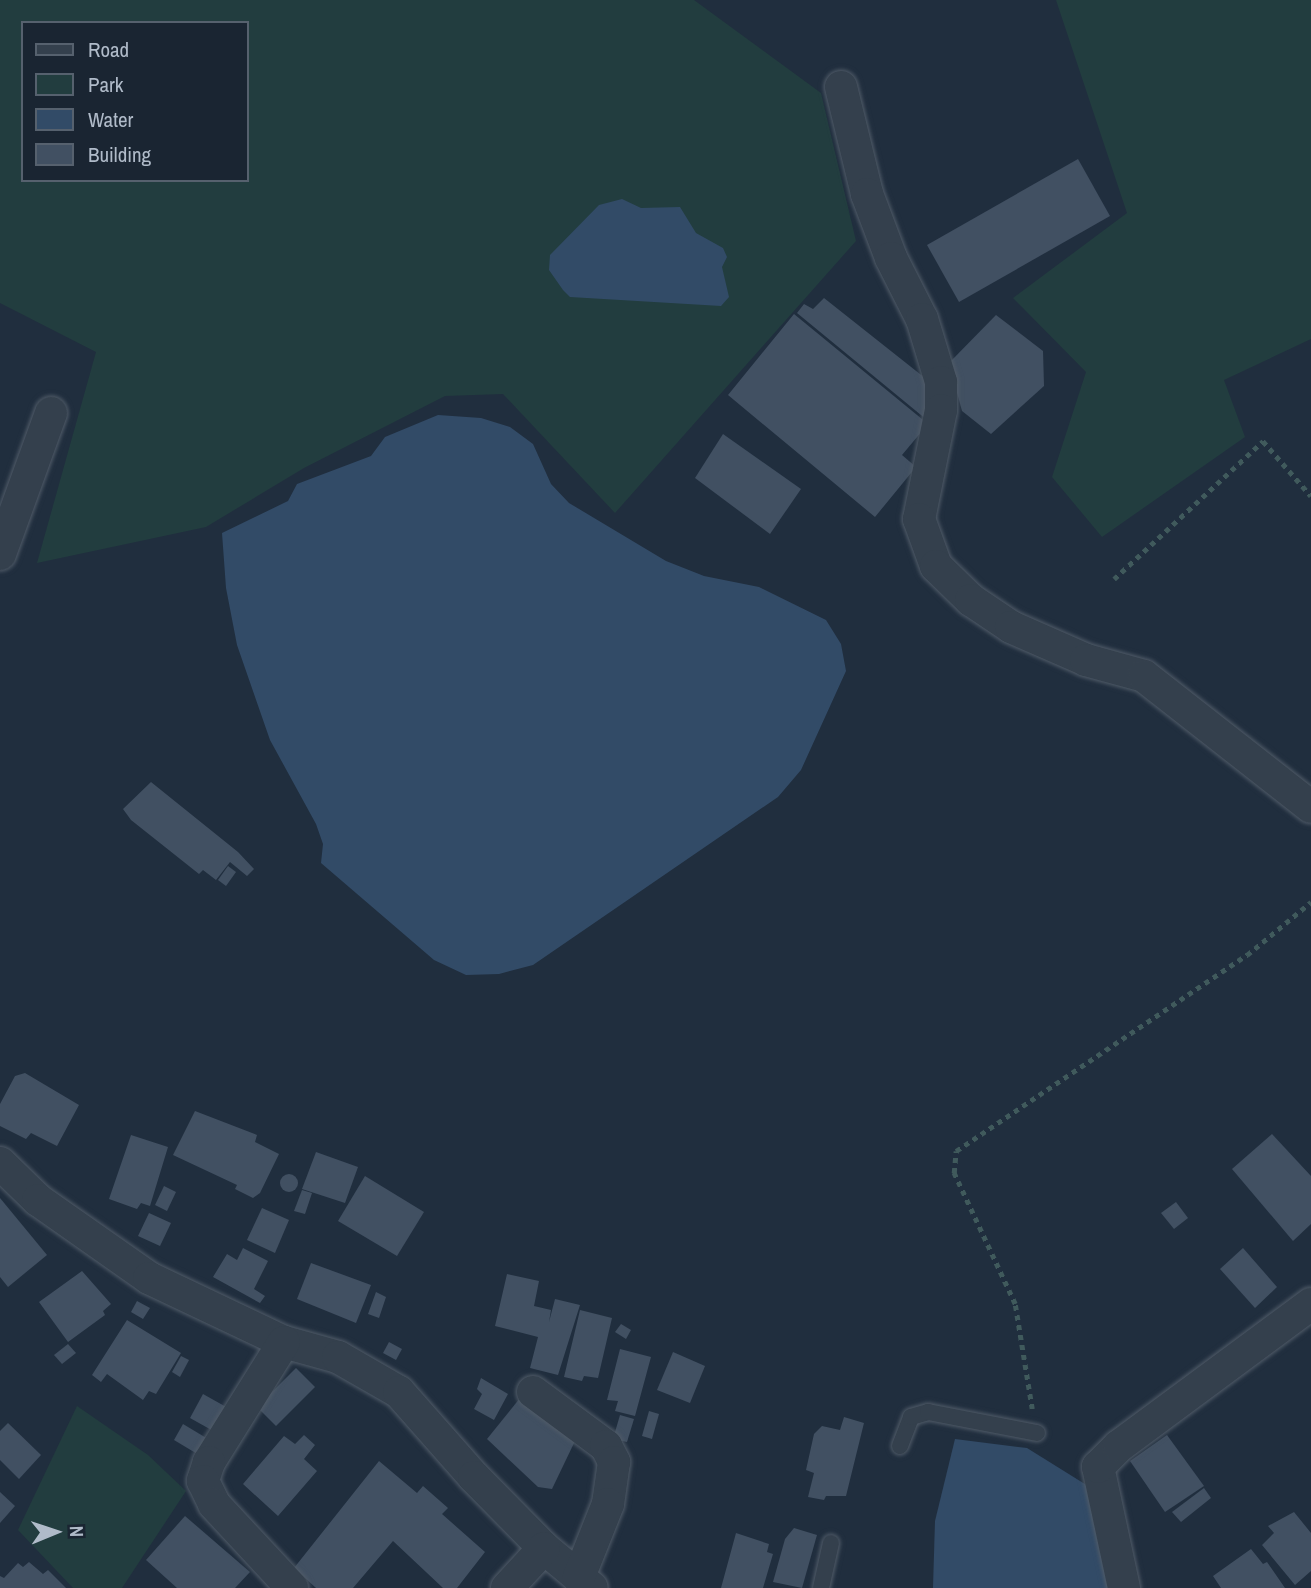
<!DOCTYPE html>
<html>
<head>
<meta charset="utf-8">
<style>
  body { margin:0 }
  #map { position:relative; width:1311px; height:1588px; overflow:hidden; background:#202e3e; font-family:"Archivo Narrow",sans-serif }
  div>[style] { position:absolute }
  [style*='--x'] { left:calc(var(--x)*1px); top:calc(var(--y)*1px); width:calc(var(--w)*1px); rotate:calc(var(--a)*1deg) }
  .green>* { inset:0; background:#223d3f }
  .water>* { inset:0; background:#324b67 }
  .building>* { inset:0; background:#415062 }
  .round { border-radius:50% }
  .path>* { height:4.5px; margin-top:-2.25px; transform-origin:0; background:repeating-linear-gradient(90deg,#405a5c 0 5px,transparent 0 10px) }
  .roads { filter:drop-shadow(0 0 2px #505b68) drop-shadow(0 0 2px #505b68) }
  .service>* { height:16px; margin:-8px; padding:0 8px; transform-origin:8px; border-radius:8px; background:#34404d }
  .minor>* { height:32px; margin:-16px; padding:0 16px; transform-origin:16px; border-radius:16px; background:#34404d }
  span { translate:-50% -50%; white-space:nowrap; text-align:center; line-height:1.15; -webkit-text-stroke:6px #1a2532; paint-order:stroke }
  .legend { position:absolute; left:21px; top:21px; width:228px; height:161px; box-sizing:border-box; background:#1a2532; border:2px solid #56616e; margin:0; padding:9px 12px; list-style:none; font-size:21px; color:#b0bbc9 }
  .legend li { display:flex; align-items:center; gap:14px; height:35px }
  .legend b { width:35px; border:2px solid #56616e }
  .north { position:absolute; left:21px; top:1497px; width:70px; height:70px; -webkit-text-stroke:5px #1a2532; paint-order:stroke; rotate:88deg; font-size:19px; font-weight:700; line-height:28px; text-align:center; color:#b0bbc9 }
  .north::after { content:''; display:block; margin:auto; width:24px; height:32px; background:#b0bbc9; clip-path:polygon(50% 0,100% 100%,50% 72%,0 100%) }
</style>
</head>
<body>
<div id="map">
  <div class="green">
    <i style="clip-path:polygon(evenodd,0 0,694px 0,821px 93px,856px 241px,615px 513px,503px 394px,445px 396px,304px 468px,206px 527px,37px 563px,96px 352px,0 303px,0 0,23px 23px,247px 23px,247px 180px,23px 180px,23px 23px)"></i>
    <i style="clip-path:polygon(1056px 0,1311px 0,1311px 339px,1224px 380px,1245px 437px,1102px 537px,1052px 477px,1086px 372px,1013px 298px,1127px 213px)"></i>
    <i style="clip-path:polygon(77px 1406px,148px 1455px,186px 1491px,122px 1588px,73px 1588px,18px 1530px)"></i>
  </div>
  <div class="water">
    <i style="clip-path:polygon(622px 199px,641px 208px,680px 207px,696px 233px,723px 248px,727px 257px,722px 267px,729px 297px,721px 306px,570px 297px,563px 290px,549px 270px,550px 255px,599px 205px)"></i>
    <i style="clip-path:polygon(438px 415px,481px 418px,510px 427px,533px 444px,551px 484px,569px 503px,666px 561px,704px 576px,759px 587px,826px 620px,841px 644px,846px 671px,801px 770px,778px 797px,533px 965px,499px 974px,466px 975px,434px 960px,321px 863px,323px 844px,316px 824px,270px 740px,237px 645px,226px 588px,222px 533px,288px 501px,297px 484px,371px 456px,385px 437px)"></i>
    <i style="clip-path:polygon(955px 1439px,1027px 1448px,1088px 1486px,1109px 1588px,933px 1588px,935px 1521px)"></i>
  </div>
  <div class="building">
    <i style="clip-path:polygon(1078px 159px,1110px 216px,959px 302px,927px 245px)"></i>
    <i style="clip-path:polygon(824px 298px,925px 378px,927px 420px,797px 313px,804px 304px,813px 309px)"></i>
    <i style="clip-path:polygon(794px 314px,928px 424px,902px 455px,916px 467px,875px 517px,728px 395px)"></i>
    <i style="clip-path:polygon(996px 315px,1043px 351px,1044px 386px,991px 434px,962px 411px,949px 363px)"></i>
    <i style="clip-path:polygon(723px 434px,801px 489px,770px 534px,695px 478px)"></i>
    <i style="clip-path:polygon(151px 782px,238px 852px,254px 869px,247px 876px,230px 862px,216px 880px,203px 870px,199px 874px,131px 820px,123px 809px)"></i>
    <i style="clip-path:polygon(228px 866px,236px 872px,226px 886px,218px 880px)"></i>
    <i style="clip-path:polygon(25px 1073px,79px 1105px,57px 1146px,31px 1133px,26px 1139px,0 1126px,0 1104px,15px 1076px)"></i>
    <i style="clip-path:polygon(195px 1111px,257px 1135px,255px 1142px,279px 1154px,260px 1193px,253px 1198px,235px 1189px,237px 1185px,173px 1155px)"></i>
    <i style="clip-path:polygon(1272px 1134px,1311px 1176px,1311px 1224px,1293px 1241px,1232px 1169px)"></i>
    <i style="clip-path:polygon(131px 1135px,168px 1147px,150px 1206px,141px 1203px,137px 1209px,109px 1199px)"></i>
    <i style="clip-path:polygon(316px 1152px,358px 1167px,345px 1203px,302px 1189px)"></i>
    <i class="round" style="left:280px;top:1174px;width:18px;height:18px"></i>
    <i style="clip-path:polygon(365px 1176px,424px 1212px,397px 1256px,338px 1221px)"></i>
    <i style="clip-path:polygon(164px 1186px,176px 1192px,167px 1211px,155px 1205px)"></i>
    <i style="clip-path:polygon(302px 1190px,312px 1193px,305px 1214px,294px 1211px)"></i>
    <i style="clip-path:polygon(0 1198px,47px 1255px,8px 1287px,0 1277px)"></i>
    <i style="clip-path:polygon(1176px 1202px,1188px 1218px,1174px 1229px,1161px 1213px)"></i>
    <i style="clip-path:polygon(262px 1208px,289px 1220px,275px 1253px,247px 1240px)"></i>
    <i style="clip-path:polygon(149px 1213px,171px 1223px,160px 1246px,138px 1236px)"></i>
    <i style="clip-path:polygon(243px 1248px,268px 1261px,254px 1289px,265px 1296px,260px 1303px,213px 1277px,227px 1254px,237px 1260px)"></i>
    <i style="clip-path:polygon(1243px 1248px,1277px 1287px,1255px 1308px,1220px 1269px)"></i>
    <i style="clip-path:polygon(311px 1263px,371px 1285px,356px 1323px,297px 1299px)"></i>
    <i style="clip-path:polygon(82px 1271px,111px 1304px,103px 1311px,105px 1315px,68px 1342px,39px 1302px)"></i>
    <i style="clip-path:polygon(507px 1274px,539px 1281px,534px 1306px,551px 1310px,549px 1322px,555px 1299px,580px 1305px,558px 1375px,530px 1368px,538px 1337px,495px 1326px)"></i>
    <i style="clip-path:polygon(376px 1292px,386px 1297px,379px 1318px,368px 1314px)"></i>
    <i style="clip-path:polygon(137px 1301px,150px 1308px,143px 1319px,131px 1312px)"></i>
    <i style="clip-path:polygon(580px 1310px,612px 1318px,598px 1378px,584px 1376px,582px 1381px,564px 1377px)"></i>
    <i style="clip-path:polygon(127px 1320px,181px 1353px,156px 1394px,149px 1391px,143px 1400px,107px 1374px,101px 1382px,92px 1375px)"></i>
    <i style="clip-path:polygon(621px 1324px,631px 1330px,626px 1339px,615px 1332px)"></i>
    <i style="clip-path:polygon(389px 1342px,402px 1349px,396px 1360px,383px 1353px)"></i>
    <i style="clip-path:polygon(68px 1344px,76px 1353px,62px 1364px,54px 1355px)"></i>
    <i style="clip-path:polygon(620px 1349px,651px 1357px,635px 1416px,615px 1411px,618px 1401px,607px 1400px)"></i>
    <i style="clip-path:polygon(673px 1352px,705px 1366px,690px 1403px,657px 1390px)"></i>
    <i style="clip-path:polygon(181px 1356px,189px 1360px,180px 1377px,172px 1372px)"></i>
    <i style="clip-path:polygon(296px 1368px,315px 1387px,276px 1426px,257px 1407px)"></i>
    <i style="clip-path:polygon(481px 1378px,508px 1394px,494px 1420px,474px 1409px,482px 1394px,477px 1389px)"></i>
    <i style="clip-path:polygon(203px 1394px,228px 1408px,215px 1432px,190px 1418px)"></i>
    <i style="clip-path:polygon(520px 1398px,575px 1441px,552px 1489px,538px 1487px,487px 1439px)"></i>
    <i style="clip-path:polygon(649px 1411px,659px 1414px,652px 1439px,642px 1436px)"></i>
    <i style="clip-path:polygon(620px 1415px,634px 1419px,627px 1442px,613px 1439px)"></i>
    <i style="clip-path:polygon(844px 1417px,864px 1423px,846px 1496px,826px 1496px,824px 1500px,808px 1497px,814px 1473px,806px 1470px,814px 1434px,822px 1426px,840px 1430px)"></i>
    <i style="clip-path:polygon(8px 1423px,41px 1455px,19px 1479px,0 1460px,0 1431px)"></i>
    <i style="clip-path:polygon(183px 1424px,208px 1439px,199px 1455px,174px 1440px)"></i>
    <i style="clip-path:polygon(304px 1435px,315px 1445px,304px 1459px,317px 1471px,278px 1516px,243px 1484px,284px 1436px,295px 1444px)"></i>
    <i style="clip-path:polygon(1167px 1435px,1204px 1486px,1165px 1512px,1130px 1461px)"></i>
    <i style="clip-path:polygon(379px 1461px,417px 1493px,423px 1486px,448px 1508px,442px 1514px,485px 1552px,457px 1588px,443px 1588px,393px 1541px,353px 1588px,316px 1588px,294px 1568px)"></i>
    <i style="clip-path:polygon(1204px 1488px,1211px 1498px,1181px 1522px,1172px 1512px)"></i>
    <i style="clip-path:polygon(0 1492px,15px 1506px,0 1523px)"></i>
    <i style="clip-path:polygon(1294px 1512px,1311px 1533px,1311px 1571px,1295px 1585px,1262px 1545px,1274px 1533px,1268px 1526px)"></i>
    <i style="clip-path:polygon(185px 1516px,250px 1572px,235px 1588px,177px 1588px,146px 1560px)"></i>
    <i style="clip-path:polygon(794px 1528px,817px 1535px,802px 1588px,773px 1582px,785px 1539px)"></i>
    <i style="clip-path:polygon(736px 1533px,769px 1544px,767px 1552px,773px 1554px,763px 1588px,721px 1588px)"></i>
    <i style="clip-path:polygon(1251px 1549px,1263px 1564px,1267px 1562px,1285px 1588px,1221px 1588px,1213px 1576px)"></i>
    <i style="clip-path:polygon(29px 1562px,43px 1574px,48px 1570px,66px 1588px,0 1588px,0 1576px,4px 1578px,18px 1563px,23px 1567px)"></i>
  </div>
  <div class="path">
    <i style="--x:1114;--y:579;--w:203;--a:-42.8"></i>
    <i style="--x:1263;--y:441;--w:73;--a:48.9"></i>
    <i style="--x:1032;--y:1409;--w:106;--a:-99.2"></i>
    <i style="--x:1015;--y:1304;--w:145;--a:-115"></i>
    <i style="--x:954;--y:1173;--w:22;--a:-85"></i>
    <i style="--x:956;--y:1151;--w:351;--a:-34"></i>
    <i style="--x:1247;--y:955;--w:83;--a:-39.6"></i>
  </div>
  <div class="roads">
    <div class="service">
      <i style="--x:900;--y:1446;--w:31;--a:-69"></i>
      <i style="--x:911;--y:1417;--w:18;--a:-16"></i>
      <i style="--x:928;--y:1412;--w:111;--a:10.9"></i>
      <i style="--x:821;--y:1588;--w:46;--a:-77.5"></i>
    </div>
    <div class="minor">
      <i style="--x:841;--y:87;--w:110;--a:76.3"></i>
      <i style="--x:867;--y:194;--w:68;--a:69.4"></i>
      <i style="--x:891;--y:258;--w:68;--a:63.1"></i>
      <i style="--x:922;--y:319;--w:66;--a:73.2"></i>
      <i style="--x:941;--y:382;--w:28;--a:90"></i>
      <i style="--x:941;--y:410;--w:111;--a:101.4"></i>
      <i style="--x:919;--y:519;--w:50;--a:70.1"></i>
      <i style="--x:936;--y:566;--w:49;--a:44.2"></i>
      <i style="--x:971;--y:600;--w:48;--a:34"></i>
      <i style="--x:1011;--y:627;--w:82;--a:23.7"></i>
      <i style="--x:1086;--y:660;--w:60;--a:15.4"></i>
      <i style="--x:1144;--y:676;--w:212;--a:38.1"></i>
      <i style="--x:0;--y:554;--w:150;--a:-70.1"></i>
      <i style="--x:0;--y:1163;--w:53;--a:44.2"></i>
      <i style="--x:38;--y:1200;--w:136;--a:35.1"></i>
      <i style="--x:149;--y:1278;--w:149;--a:25.4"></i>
      <i style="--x:284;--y:1342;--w:56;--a:15.5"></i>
      <i style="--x:338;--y:1357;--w:70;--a:29.8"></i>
      <i style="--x:399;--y:1392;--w:113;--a:48.6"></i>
      <i style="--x:474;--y:1477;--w:100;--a:45.4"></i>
      <i style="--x:544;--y:1548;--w:62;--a:39.8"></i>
      <i style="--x:284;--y:1342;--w:142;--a:122"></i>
      <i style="--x:209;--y:1462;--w:20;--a:108"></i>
      <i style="--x:203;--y:1481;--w:25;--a:64"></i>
      <i style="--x:214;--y:1504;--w:115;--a:47.1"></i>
      <i style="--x:533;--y:1392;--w:91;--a:36.5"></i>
      <i style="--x:606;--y:1446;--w:18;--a:63"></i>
      <i style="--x:614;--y:1462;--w:42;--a:98.1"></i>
      <i style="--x:608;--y:1504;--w:79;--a:111.7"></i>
      <i style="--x:507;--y:1588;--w:54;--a:-47.2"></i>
      <i style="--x:1124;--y:1588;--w:124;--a:-102.1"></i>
      <i style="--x:1098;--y:1467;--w:30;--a:-45"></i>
      <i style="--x:1119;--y:1446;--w:239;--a:-36.5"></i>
    </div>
  </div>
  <ul class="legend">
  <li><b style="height:9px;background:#34404d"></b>Road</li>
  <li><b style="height:19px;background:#223d3f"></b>Park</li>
  <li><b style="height:19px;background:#324b67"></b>Water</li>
  <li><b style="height:19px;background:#415062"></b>Building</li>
  </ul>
  <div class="north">N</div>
</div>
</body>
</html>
